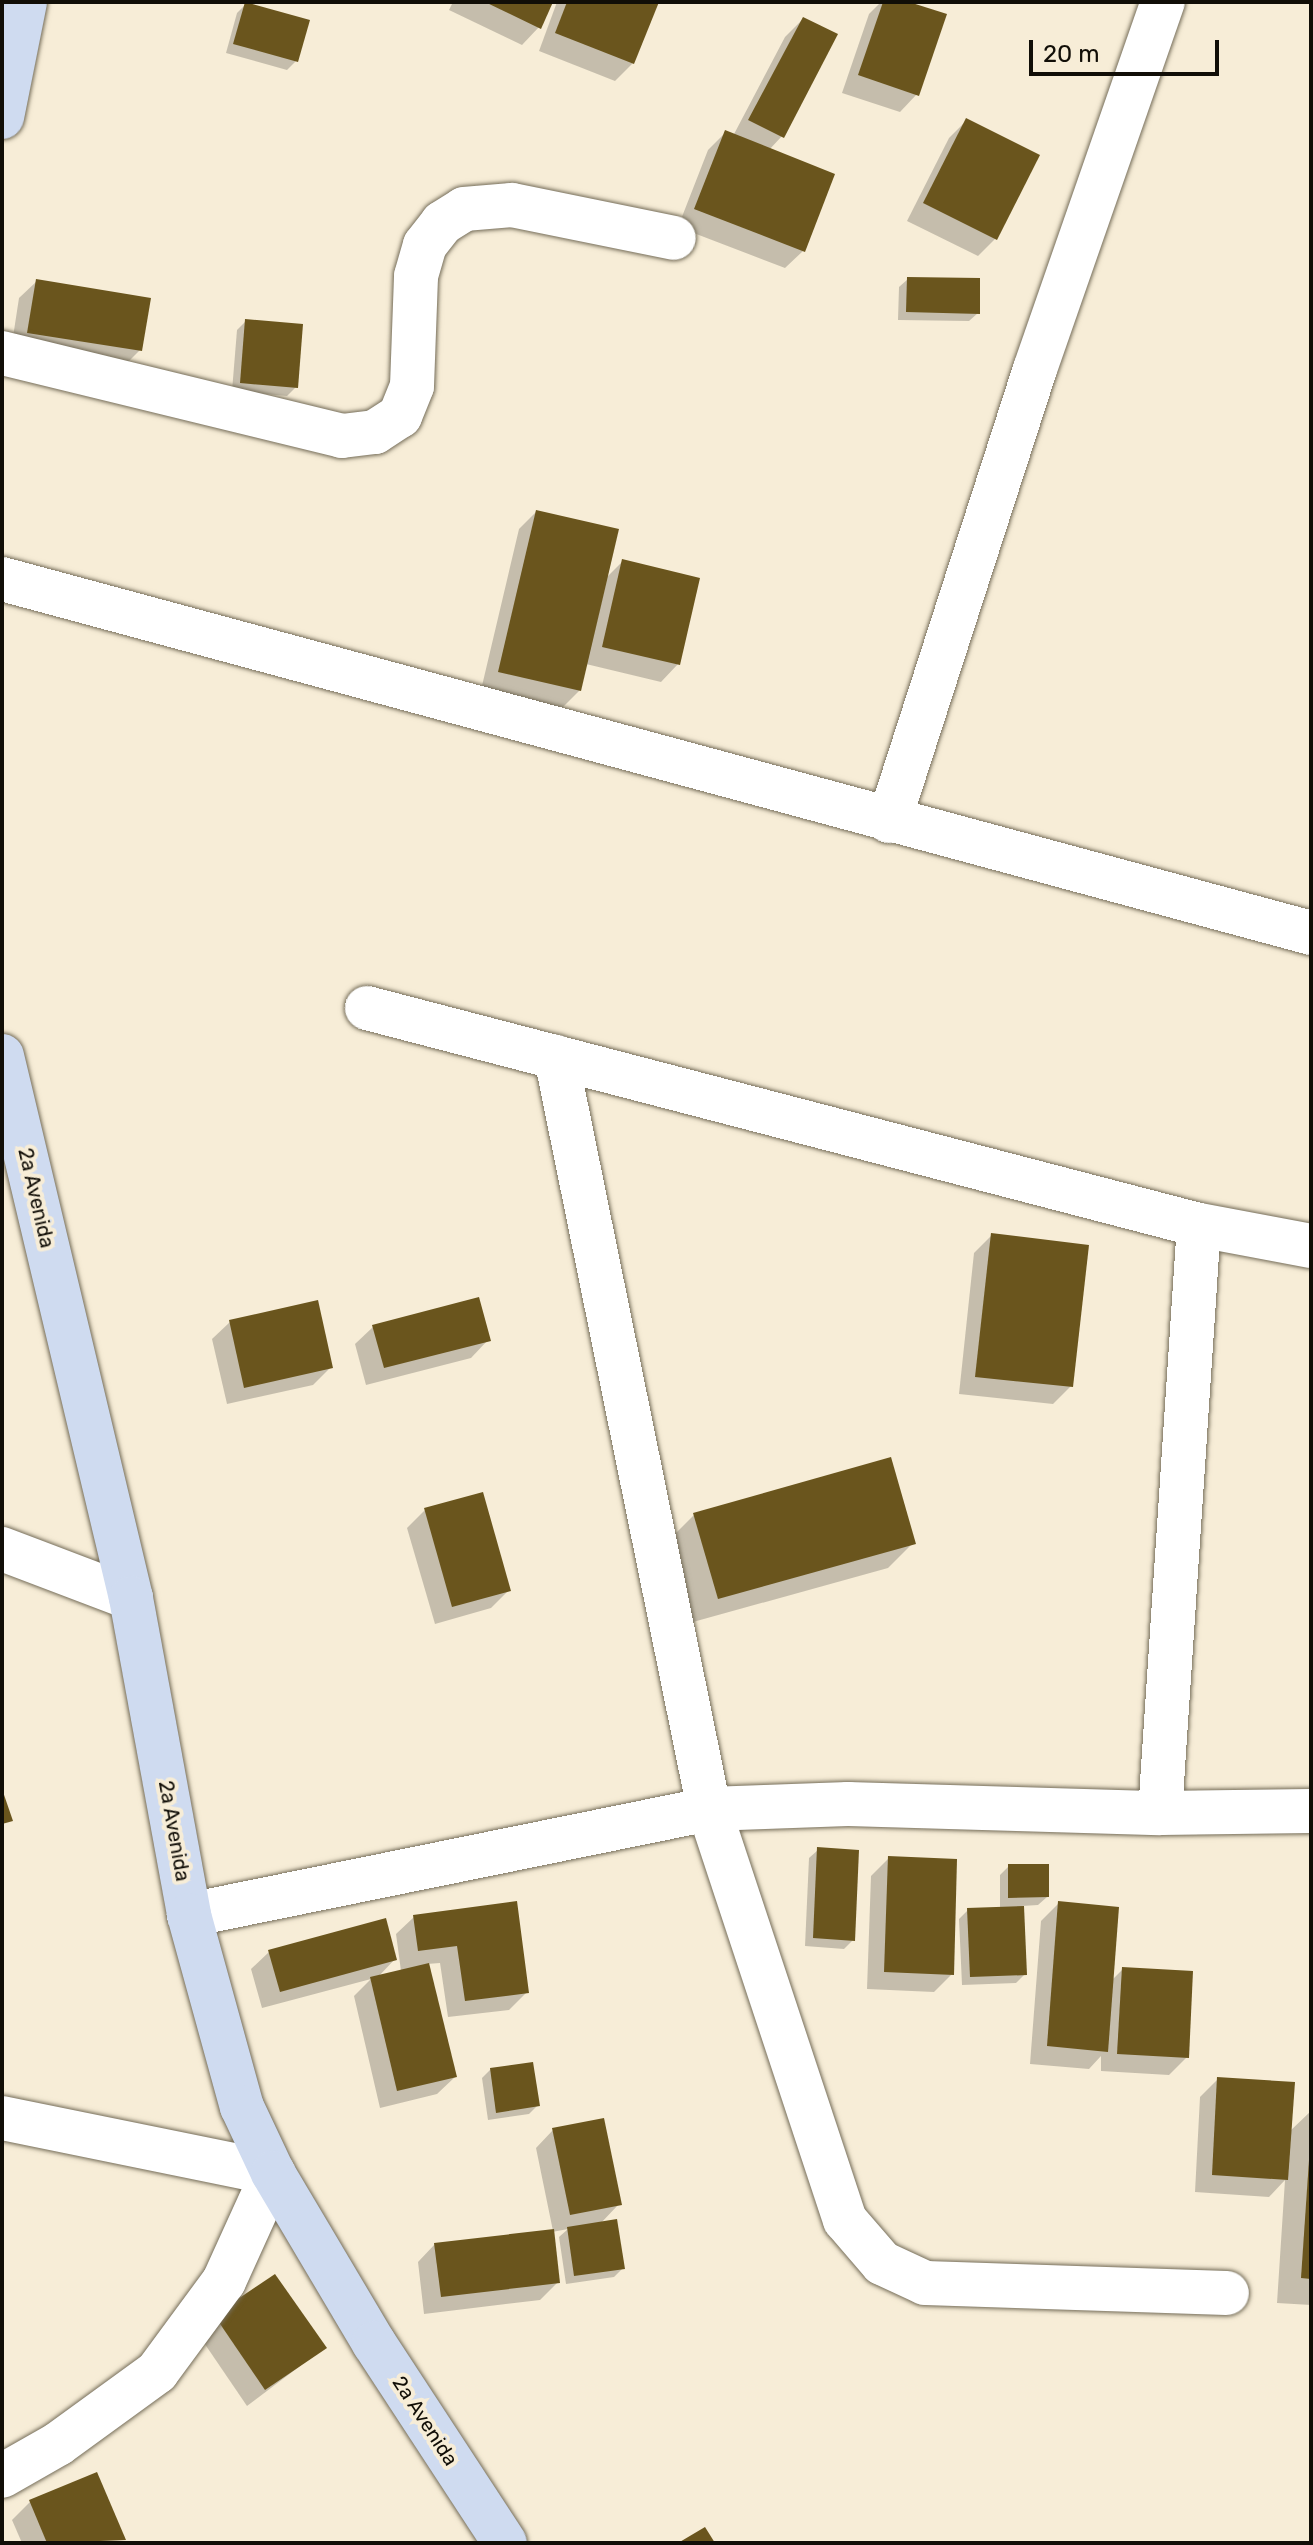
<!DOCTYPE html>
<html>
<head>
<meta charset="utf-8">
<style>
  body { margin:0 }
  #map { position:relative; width:1313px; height:2545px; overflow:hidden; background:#f7edd7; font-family:Rubik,sans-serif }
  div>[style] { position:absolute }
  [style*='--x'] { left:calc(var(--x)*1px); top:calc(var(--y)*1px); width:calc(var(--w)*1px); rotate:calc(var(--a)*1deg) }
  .shadow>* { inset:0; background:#0003 }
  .building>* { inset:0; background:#6a551d }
  .roads { filter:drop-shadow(0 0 2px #756d59) drop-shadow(0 0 2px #756d59) }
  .street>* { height:44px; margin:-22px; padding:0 22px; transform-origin:22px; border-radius:22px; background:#fff }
  .secondary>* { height:44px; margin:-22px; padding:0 22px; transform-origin:22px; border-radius:22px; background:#cfdbf0 }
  span { translate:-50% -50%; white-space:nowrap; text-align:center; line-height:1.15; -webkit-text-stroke:8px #f7edd7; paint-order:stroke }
  .street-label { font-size:20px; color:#110e07 }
  .frame { position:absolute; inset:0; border:4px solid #110e07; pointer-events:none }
  .scale { position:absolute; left:1029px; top:40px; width:190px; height:36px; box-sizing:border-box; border:4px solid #110e07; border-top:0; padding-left:10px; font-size:24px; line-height:28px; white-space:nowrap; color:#110e07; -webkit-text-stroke:6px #f7edd7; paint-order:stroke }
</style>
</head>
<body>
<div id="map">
  <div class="shadow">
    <i style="clip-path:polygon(453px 2px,551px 2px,539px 27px,522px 45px,449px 10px)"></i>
    <i style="clip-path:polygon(557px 2px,657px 2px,633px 63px,615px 81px,539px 51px)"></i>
    <i style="clip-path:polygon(881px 2px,903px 2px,917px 94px,900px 112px,842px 93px,869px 14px)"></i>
    <i style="clip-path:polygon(246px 4px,296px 61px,287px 70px,226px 53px,237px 13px)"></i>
    <i style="clip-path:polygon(803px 19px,782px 136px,769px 150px,803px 251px,785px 268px,678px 227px,708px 150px,725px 133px,733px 136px,785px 37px)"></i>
    <i style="clip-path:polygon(967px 120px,995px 239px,978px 256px,907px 221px,949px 138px)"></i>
    <i style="clip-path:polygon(908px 279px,978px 313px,969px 321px,898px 320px,899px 287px)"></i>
    <i style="clip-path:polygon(37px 281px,140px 350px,122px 368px,11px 350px,19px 298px)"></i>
    <i style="clip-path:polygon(246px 321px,296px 387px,287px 396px,232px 391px,237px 330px)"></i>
    <i style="clip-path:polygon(536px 512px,606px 578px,622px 562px,678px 664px,661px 682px,586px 664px,580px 690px,562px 708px,481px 690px,519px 529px)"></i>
    <i style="clip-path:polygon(992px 1235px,1071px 1386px,1053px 1404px,959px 1394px,974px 1253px)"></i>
    <i style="clip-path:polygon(230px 1322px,331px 1367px,313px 1385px,227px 1404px,212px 1339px)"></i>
    <i style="clip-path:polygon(373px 1327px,488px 1340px,471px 1358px,366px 1385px,355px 1344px)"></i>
    <i style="clip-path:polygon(425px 1510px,509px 1590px,491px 1608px,435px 1624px,407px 1528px)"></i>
    <i style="clip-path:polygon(694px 1515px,913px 1543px,888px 1568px,693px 1622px,669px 1540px)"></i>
    <i style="clip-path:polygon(818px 1850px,853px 1940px,844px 1949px,805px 1946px,809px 1858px)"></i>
    <i style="clip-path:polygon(889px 1858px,952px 1974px,934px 1992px,867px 1989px,871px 1876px)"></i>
    <i style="clip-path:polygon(1009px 1866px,1047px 1897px,1038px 1905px,1022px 1906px,1025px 1974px,1016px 1983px,962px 1985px,959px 1919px,968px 1910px,1000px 1909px,1000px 1875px)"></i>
    <i style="clip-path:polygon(1059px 1903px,1112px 1980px,1123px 1969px,1187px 2057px,1169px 2075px,1101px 2071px,1101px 2056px,1089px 2069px,1030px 2064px,1041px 1921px)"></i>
    <i style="clip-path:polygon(414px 1917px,527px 1992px,509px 2010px,448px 2017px,440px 1963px,427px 1964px,455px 2077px,437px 2094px,380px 2108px,354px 1996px,371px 1979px,262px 2008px,251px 1969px,269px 1952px,395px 1959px,378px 1977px,401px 1971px,396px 1934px)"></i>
    <i style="clip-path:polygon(491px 2069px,538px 2105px,529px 2114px,488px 2120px,482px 2078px)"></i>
    <i style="clip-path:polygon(1218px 2079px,1289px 2132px,1311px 2111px,1311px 2305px,1277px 2303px,1285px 2180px,1269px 2197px,1195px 2192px,1200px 2097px)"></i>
    <i style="clip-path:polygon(553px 2130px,619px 2204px,600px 2224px,623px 2268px,614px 2277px,566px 2284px,559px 2237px,568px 2229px,552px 2232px,558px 2282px,540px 2300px,424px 2314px,418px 2262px,435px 2244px,553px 2231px,536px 2148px)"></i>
    <i style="clip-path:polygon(216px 2317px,324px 2348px,247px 2406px,198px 2334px)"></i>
    <i style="clip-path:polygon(30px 2502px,124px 2540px,22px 2543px,12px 2520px)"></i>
  </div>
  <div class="building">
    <i style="clip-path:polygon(245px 2px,310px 20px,298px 62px,233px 44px)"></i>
    <i style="clip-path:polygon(485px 2px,553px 2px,541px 29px)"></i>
    <i style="clip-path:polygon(567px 2px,659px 2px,634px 64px,555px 33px)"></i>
    <i style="clip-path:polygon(883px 2px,909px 2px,947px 14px,919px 96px,858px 75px)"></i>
    <i style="clip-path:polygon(803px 17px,838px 34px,784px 138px,748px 120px)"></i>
    <i style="clip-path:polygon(966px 118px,1040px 155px,997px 240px,923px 203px)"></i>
    <i style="clip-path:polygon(725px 130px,835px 174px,805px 252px,694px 209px)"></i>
    <i style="clip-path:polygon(907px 277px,980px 278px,980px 314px,906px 312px)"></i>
    <i style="clip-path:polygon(36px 279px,151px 298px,142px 351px,27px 333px)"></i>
    <i style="clip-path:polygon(245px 319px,303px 324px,298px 388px,240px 383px)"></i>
    <i style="clip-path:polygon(536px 510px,619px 529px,581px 691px,498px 672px)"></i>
    <i style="clip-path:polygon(622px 559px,700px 578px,680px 665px,602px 647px)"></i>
    <i style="clip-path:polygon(991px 1233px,1089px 1245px,1073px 1387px,975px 1377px)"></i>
    <i style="clip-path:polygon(479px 1297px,491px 1341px,384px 1368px,372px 1325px)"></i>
    <i style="clip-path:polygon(318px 1300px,333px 1368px,244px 1388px,229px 1320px)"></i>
    <i style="clip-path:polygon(891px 1457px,916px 1544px,718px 1599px,693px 1513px)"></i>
    <i style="clip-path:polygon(483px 1492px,511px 1591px,452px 1607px,424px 1508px)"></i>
    <i style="clip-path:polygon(2px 1789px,13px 1821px,2px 1824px)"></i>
    <i style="clip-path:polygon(817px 1847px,859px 1850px,855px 1941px,813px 1938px)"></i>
    <i style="clip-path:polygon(888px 1856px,957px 1859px,954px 1975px,884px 1972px)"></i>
    <i style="clip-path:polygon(1008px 1864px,1049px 1864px,1049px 1897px,1008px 1898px)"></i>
    <i style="clip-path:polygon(517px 1901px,529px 1993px,465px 2001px,457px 1946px,418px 1951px,413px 1915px)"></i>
    <i style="clip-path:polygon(1058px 1901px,1119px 1907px,1108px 2052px,1047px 2046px)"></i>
    <i style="clip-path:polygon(1024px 1906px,1027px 1975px,970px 1977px,967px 1908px)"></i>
    <i style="clip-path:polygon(386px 1918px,397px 1960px,280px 1992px,268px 1950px)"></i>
    <i style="clip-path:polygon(429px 1963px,457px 2077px,397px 2091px,370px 1977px)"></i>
    <i style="clip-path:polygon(1122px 1967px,1193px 1971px,1189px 2058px,1117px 2054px)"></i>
    <i style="clip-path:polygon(533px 2062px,540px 2106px,496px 2113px,490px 2068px)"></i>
    <i style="clip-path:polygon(1217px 2077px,1295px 2082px,1288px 2180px,1212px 2175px)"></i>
    <i style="clip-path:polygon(604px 2118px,622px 2205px,570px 2215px,552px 2128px)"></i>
    <i style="clip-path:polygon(1309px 2160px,1311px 2160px,1311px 2279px,1301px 2278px)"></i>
    <i style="clip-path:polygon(617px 2219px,625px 2269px,574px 2276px,567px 2227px)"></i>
    <i style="clip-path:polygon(554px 2229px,560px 2283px,441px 2297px,434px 2243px)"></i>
    <i style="clip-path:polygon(275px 2274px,327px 2348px,265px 2390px,214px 2315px)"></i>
    <i style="clip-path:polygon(97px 2472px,126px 2540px,47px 2543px,29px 2500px)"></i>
    <i style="clip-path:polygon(705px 2527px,715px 2543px,678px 2543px)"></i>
  </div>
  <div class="roads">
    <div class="street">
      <i style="--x:2;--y:353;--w:350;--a:13.7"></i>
      <i style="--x:342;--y:436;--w:33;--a:-7"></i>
      <i style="--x:375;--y:432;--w:30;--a:-33"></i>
      <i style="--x:400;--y:416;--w:32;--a:-68"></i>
      <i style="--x:412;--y:386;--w:110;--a:-87.9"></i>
      <i style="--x:416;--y:276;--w:32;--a:-74"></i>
      <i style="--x:425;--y:245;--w:28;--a:-52"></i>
      <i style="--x:442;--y:223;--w:26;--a:-32"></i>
      <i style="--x:464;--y:209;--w:48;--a:-4.8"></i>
      <i style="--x:512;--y:205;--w:165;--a:11.5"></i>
      <i style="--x:2;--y:579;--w:1356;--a:15.13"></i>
      <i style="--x:889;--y:821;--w:475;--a:-72.1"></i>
      <i style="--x:1035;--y:369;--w:389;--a:-70.8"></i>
      <i style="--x:367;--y:1008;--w:860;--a:14.62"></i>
      <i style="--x:1199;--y:1225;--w:114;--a:10.6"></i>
      <i style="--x:556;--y:1057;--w:767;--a:78.5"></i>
      <i style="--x:709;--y:1809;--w:433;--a:71.7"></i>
      <i style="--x:845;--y:2220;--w:57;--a:49.3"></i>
      <i style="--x:882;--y:2263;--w:47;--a:24.9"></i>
      <i style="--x:925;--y:2283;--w:302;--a:1.9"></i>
      <i style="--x:2;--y:1549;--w:138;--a:20.8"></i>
      <i style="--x:1160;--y:1813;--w:589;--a:-86.21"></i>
      <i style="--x:189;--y:1915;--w:531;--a:-11.52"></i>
      <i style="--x:709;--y:1809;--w:139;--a:-2.1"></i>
      <i style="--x:848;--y:1804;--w:312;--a:1.7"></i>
      <i style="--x:1160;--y:1813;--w:151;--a:-0.8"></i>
      <i style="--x:2;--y:2118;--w:277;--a:11.5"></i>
      <i style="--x:273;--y:2173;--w:119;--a:114.4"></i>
      <i style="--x:224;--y:2281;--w:113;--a:126.4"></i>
      <i style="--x:157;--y:2372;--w:122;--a:144"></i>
      <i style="--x:58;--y:2444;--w:64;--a:150.3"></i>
    </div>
    <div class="secondary">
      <i style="--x:2;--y:117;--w:117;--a:-78.7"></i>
      <i style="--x:2;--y:1056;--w:557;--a:76.61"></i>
      <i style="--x:131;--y:1598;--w:322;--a:79.6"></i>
      <i style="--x:189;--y:1915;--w:199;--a:74.6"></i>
      <i style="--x:242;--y:2107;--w:73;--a:64.8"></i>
      <i style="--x:273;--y:2173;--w:198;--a:59.3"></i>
      <i style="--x:374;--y:2343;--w:239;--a:56.8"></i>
    </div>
  </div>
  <div class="street-label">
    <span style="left:36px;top:1198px;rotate:77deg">2a Avenida</span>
    <span style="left:174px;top:1831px;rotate:80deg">2a Avenida</span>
    <span style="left:425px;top:2421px;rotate:57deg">2a Avenida</span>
  </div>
  <div class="frame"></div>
  <div class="scale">20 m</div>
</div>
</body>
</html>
